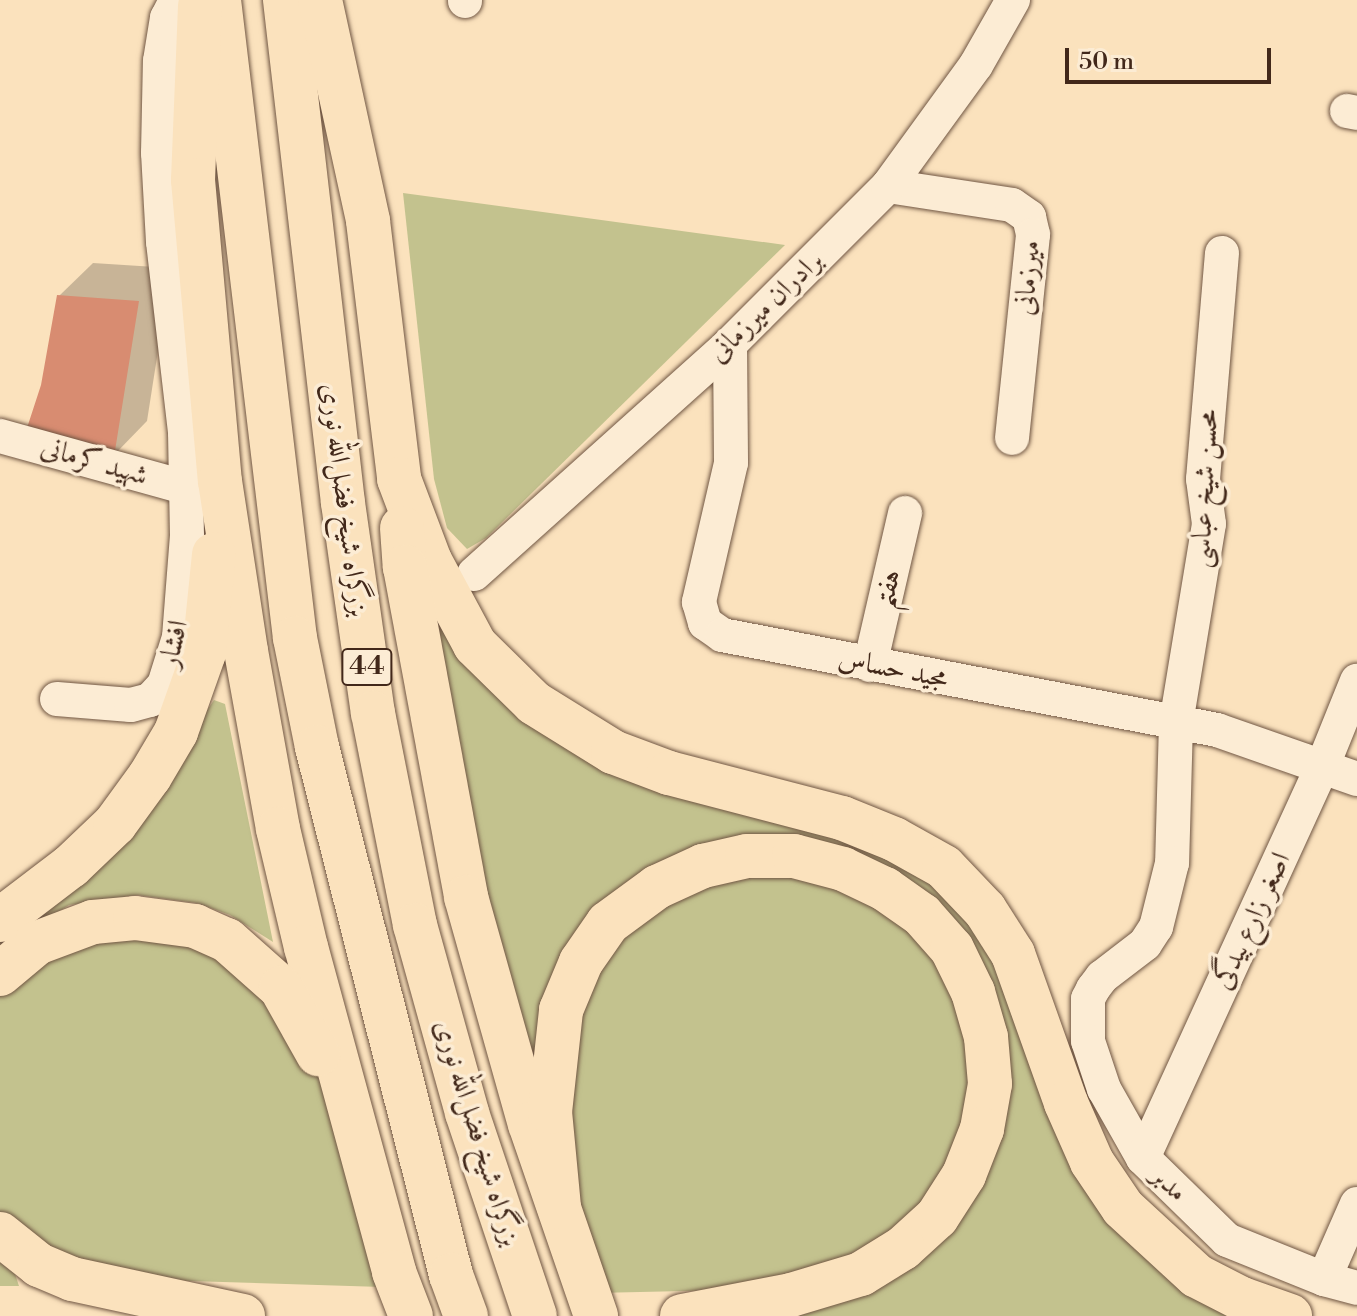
<!DOCTYPE html>
<html>
<head>
<meta charset="utf-8">
<style>
  body { margin:0 }
  #map { position:relative; width:1357px; height:1316px; overflow:hidden; background:#fbe2bd; font-family:"Libre Bodoni",Amiri,serif }
  div>[style] { position:absolute }
  [style*='--x'] { left:calc(var(--x)*1px); top:calc(var(--y)*1px); width:calc(var(--w)*1px); rotate:calc(var(--a)*1deg) }
  .green>* { inset:0; background:#c3c28e }
  .shadow>* { inset:0; background:#0003 }
  .building>* { inset:0; background:#d88c71 }
  .roads { filter:drop-shadow(0 0 2px #705643) drop-shadow(0 0 2px #705643) }
  .minor>* { height:34px; margin:-17px; padding:0 17px; transform-origin:17px; border-radius:17px; background:#fcecd4 }
  .highway>* { height:44px; margin:-22px; padding:0 22px; transform-origin:22px; border-radius:22px; background:#fbe2bd }
  span { translate:-50% -50%; white-space:nowrap; text-align:center; line-height:1.15; -webkit-text-stroke:7px #fcecd4; paint-order:stroke }
  .shield-label span { padding:2px 6px; background:#fcecd4; border:2px solid; border-radius:6px; -webkit-text-stroke-width:0 }
  .shield-label { font-size:26px; color:#42281a; font-weight:700 }
  .street-label { font-size:28px; color:#42281a }
  .scale { position:absolute; left:1065px; top:48px; width:206px; height:36px; box-sizing:border-box; border:4px solid #42281a; border-top:0; padding-left:10px; font-size:24px; line-height:28px; white-space:nowrap; color:#42281a; -webkit-text-stroke:6px #fcecd4; paint-order:stroke }
</style>
</head>
<body>
<div id="map">
  <div class="green">
    <i style="clip-path:polygon(403px 193px,785px 245px,486px 538px,467px 549px,447px 528px,434px 479px)"></i>
    <i style="clip-path:polygon(418px 558px,474px 667px,799px 819px,919px 871px,984px 937px,1032px 1061px,1236px 1316px,703px 1316px,937px 1236px,1000px 1036px,845px 856px,612px 903px,539px 1123px,473px 864px)"></i>
    <i style="clip-path:polygon(214px 700px,225px 704px,273px 942px,230px 915px,197px 903px,137px 895px,69px 905px,0 949px,0 937px,184px 745px)"></i>
    <i style="clip-path:polygon(749px 870px,841px 883px,919px 932px,967px 1018px,975px 1102px,922px 1212px,837px 1267px,730px 1290px,595px 1293px,568px 1181px,573px 1008px,629px 921px)"></i>
    <i style="clip-path:polygon(105px 933px,188px 938px,287px 1014px,322px 1082px,382px 1287px,123px 1279px,78px 1269px,0 1215px,0 991px,30px 964px)"></i>
    <i style="clip-path:polygon(0 1262px,15px 1274px,19px 1286px,0 1286px)"></i>
  </div>
  <div class="shadow">
    <i style="clip-path:polygon(93px 263px,171px 268px,147px 421px,114px 455px,43px 385px,59px 296px)"></i>
  </div>
  <div class="building">
    <i style="clip-path:polygon(57px 295px,139px 301px,114px 457px,26px 431px,41px 385px)"></i>
  </div>
  <div class="roads">
    <div class="minor">
      <i style="--x:465;--y:0;--w:1;--a:90"></i>
      <i style="--x:1347;--y:111;--w:10;--a:11"></i>
      <i style="--x:888;--y:186;--w:125;--a:8.7"></i>
      <i style="--x:1012;--y:205;--w:21;--a:35"></i>
      <i style="--x:1029;--y:217;--w:18;--a:77"></i>
      <i style="--x:1033;--y:235;--w:204;--a:95.9"></i>
      <i style="--x:1222;--y:253;--w:227;--a:94.8"></i>
      <i style="--x:1203;--y:479;--w:45;--a:82.4"></i>
      <i style="--x:1209;--y:524;--w:202;--a:99.4"></i>
      <i style="--x:1176;--y:723;--w:140;--a:91.6"></i>
      <i style="--x:1172;--y:863;--w:66;--a:104"></i>
      <i style="--x:1156;--y:927;--w:20;--a:123"></i>
      <i style="--x:1145;--y:944;--w:54;--a:142.5"></i>
      <i style="--x:1102;--y:977;--w:15;--a:127"></i>
      <i style="--x:1093;--y:989;--w:11;--a:117"></i>
      <i style="--x:1088;--y:999;--w:42;--a:90"></i>
      <i style="--x:1088;--y:1041;--w:51;--a:71.6"></i>
      <i style="--x:1104;--y:1089;--w:79;--a:60.5"></i>
      <i style="--x:1143;--y:1158;--w:117;--a:44.3"></i>
      <i style="--x:1227;--y:1240;--w:105;--a:21.9"></i>
      <i style="--x:1324;--y:1279;--w:34;--a:15"></i>
      <i style="--x:730;--y:344;--w:119;--a:89.5"></i>
      <i style="--x:731;--y:463;--w:143;--a:103"></i>
      <i style="--x:699;--y:602;--w:22;--a:74"></i>
      <i style="--x:705;--y:623;--w:21;--a:35"></i>
      <i style="--x:722;--y:635;--w:504;--a:10.86"></i>
      <i style="--x:1217;--y:730;--w:148;--a:19.3"></i>
      <i style="--x:0;--y:436;--w:194;--a:15.5"></i>
      <i style="--x:474;--y:574;--w:344;--a:-41.9"></i>
      <i style="--x:730;--y:344;--w:223;--a:-45"></i>
      <i style="--x:888;--y:186;--w:150;--a:-54"></i>
      <i style="--x:976;--y:65;--w:75;--a:-60.4"></i>
      <i style="--x:870;--y:665;--w:156;--a:-77"></i>
      <i style="--x:57;--y:699;--w:74;--a:4.6"></i>
      <i style="--x:131;--y:705;--w:20;--a:-15"></i>
      <i style="--x:150;--y:700;--w:21;--a:-47"></i>
      <i style="--x:164;--y:685;--w:50;--a:-72.6"></i>
      <i style="--x:179;--y:637;--w:101;--a:-85.5"></i>
      <i style="--x:187;--y:536;--w:104;--a:-91.1"></i>
      <i style="--x:185;--y:432;--w:191;--a:-96.6"></i>
      <i style="--x:163;--y:242;--w:89;--a:-93.2"></i>
      <i style="--x:158;--y:153;--w:92;--a:-88.8"></i>
      <i style="--x:160;--y:61;--w:44;--a:-80.8"></i>
      <i style="--x:167;--y:18;--w:20;--a:-63"></i>
      <i style="--x:1143;--y:1158;--w:432;--a:-65.4"></i>
      <i style="--x:1323;--y:765;--w:91;--a:-68"></i>
      <i style="--x:1324;--y:1279;--w:82;--a:-66.3"></i>
    </div>
    <div class="highway">
      <i style="--x:219;--y:0;--w:643;--a:83.21"></i>
      <i style="--x:295;--y:638;--w:111;--a:78.6"></i>
      <i style="--x:317;--y:747;--w:545;--a:75.76"></i>
      <i style="--x:451;--y:1275;--w:44;--a:69.9"></i>
      <i style="--x:285;--y:0;--w:506;--a:83.42"></i>
      <i style="--x:343;--y:503;--w:212;--a:81.9"></i>
      <i style="--x:373;--y:713;--w:216;--a:78.8"></i>
      <i style="--x:415;--y:925;--w:195;--a:74.5"></i>
      <i style="--x:467;--y:1113;--w:214;--a:71.5"></i>
      <i style="--x:320;--y:0;--w:226;--a:77.7"></i>
      <i style="--x:368;--y:221;--w:260;--a:83.1"></i>
      <i style="--x:399;--y:479;--w:88;--a:69.3"></i>
      <i style="--x:430;--y:561;--w:95;--a:61.8"></i>
      <i style="--x:475;--y:645;--w:83;--a:44.5"></i>
      <i style="--x:534;--y:703;--w:93;--a:31.8"></i>
      <i style="--x:613;--y:752;--w:60;--a:20.6"></i>
      <i style="--x:669;--y:773;--w:179;--a:14.6"></i>
      <i style="--x:842;--y:818;--w:56;--a:22"></i>
      <i style="--x:894;--y:839;--w:57;--a:29.2"></i>
      <i style="--x:944;--y:867;--w:59;--a:46.4"></i>
      <i style="--x:985;--y:910;--w:52;--a:57.5"></i>
      <i style="--x:1013;--y:954;--w:158;--a:70.4"></i>
      <i style="--x:1066;--y:1103;--w:64;--a:66.2"></i>
      <i style="--x:1092;--y:1162;--w:55;--a:56"></i>
      <i style="--x:1123;--y:1208;--w:100;--a:42.6"></i>
      <i style="--x:1197;--y:1276;--w:51;--a:27.1"></i>
      <i style="--x:1242;--y:1299;--w:51;--a:19.5"></i>
      <i style="--x:200;--y:6;--w:174;--a:92.3"></i>
      <i style="--x:193;--y:180;--w:302;--a:84.9"></i>
      <i style="--x:220;--y:481;--w:172;--a:81.3"></i>
      <i style="--x:246;--y:651;--w:181;--a:79.8"></i>
      <i style="--x:278;--y:829;--w:121;--a:76.7"></i>
      <i style="--x:306;--y:947;--w:337;--a:74.8"></i>
      <i style="--x:394;--y:1272;--w:47;--a:68.9"></i>
      <i style="--x:402;--y:528;--w:39;--a:86"></i>
      <i style="--x:405;--y:567;--w:336;--a:79.5"></i>
      <i style="--x:466;--y:897;--w:236;--a:74.3"></i>
      <i style="--x:530;--y:1124;--w:203;--a:71"></i>
      <i style="--x:0;--y:920;--w:89;--a:-37.3"></i>
      <i style="--x:71;--y:866;--w:61;--a:-43.7"></i>
      <i style="--x:115;--y:824;--w:59;--a:-53.9"></i>
      <i style="--x:150;--y:776;--w:51;--a:-59.4"></i>
      <i style="--x:176;--y:732;--w:84;--a:-70.5"></i>
      <i style="--x:204;--y:653;--w:99;--a:-84.2"></i>
      <i style="--x:0;--y:974;--w:48;--a:-40"></i>
      <i style="--x:37;--y:943;--w:60;--a:-20.6"></i>
      <i style="--x:93;--y:922;--w:42;--a:-5.4"></i>
      <i style="--x:135;--y:918;--w:61;--a:7.6"></i>
      <i style="--x:195;--y:926;--w:35;--a:24"></i>
      <i style="--x:227;--y:940;--w:72;--a:41.6"></i>
      <i style="--x:281;--y:988;--w:76;--a:60.7"></i>
      <i style="--x:559;--y:1207;--w:95;--a:-95.4"></i>
      <i style="--x:550;--y:1112;--w:103;--a:-83.8"></i>
      <i style="--x:561;--y:1010;--w:52;--a:-67.4"></i>
      <i style="--x:581;--y:962;--w:47;--a:-55.3"></i>
      <i style="--x:608;--y:923;--w:61;--a:-36.3"></i>
      <i style="--x:657;--y:887;--w:51;--a:-24.5"></i>
      <i style="--x:703;--y:866;--w:45;--a:-12.8"></i>
      <i style="--x:747;--y:856;--w:47;--a:0"></i>
      <i style="--x:794;--y:856;--w:51;--a:14.9"></i>
      <i style="--x:843;--y:869;--w:47;--a:25.5"></i>
      <i style="--x:885;--y:889;--w:45;--a:35.1"></i>
      <i style="--x:922;--y:915;--w:45;--a:48.6"></i>
      <i style="--x:952;--y:949;--w:48;--a:64"></i>
      <i style="--x:973;--y:992;--w:47;--a:73.9"></i>
      <i style="--x:986;--y:1037;--w:47;--a:85.1"></i>
      <i style="--x:990;--y:1084;--w:46;--a:100.1"></i>
      <i style="--x:982;--y:1129;--w:49;--a:111.4"></i>
      <i style="--x:964;--y:1175;--w:50;--a:122.7"></i>
      <i style="--x:937;--y:1217;--w:46;--a:137.6"></i>
      <i style="--x:903;--y:1248;--w:49;--a:148.2"></i>
      <i style="--x:861;--y:1274;--w:73;--a:163.3"></i>
      <i style="--x:791;--y:1295;--w:111;--a:169.1"></i>
      <i style="--x:0;--y:1234;--w:50;--a:38.5"></i>
      <i style="--x:39;--y:1265;--w:36;--a:23"></i>
      <i style="--x:72;--y:1279;--w:175;--a:12.2"></i>
    </div>
  </div>
  <div class="shield-label">
    <span style="left:367px;top:667px">44</span>
  </div>
  <div class="street-label">
    <span style="left:1028px;top:278px;rotate:-85deg">میرزمانی</span>
    <span style="left:766px;top:307px;rotate:-44deg">برادران میرزمانی</span>
    <span style="left:94px;top:462px;rotate:16deg">شهید کرمانی</span>
    <span style="left:1205px;top:489px;rotate:-87deg">محسن شیخ عباسی</span>
    <span style="left:344px;top:500px;rotate:83deg">بزرگراه شیخ فضل‌الله نوری</span>
    <span style="left:888px;top:589px;rotate:-77deg">هفتم</span>
    <span style="left:174px;top:644px;rotate:-77deg">افشار</span>
    <span style="left:893px;top:669px;rotate:11deg">مجید حساس</span>
    <span style="left:1252px;top:921px;rotate:-65deg">اصغر زارع بیدگی</span>
    <span style="left:477px;top:1133px;rotate:73deg">بزرگراه شیخ فضل‌الله نوری</span>
    <span style="left:1169px;top:1184px;rotate:44deg">مدبر</span>
  </div>
  <div class="scale">50 m</div>
</div>
</body>
</html>
